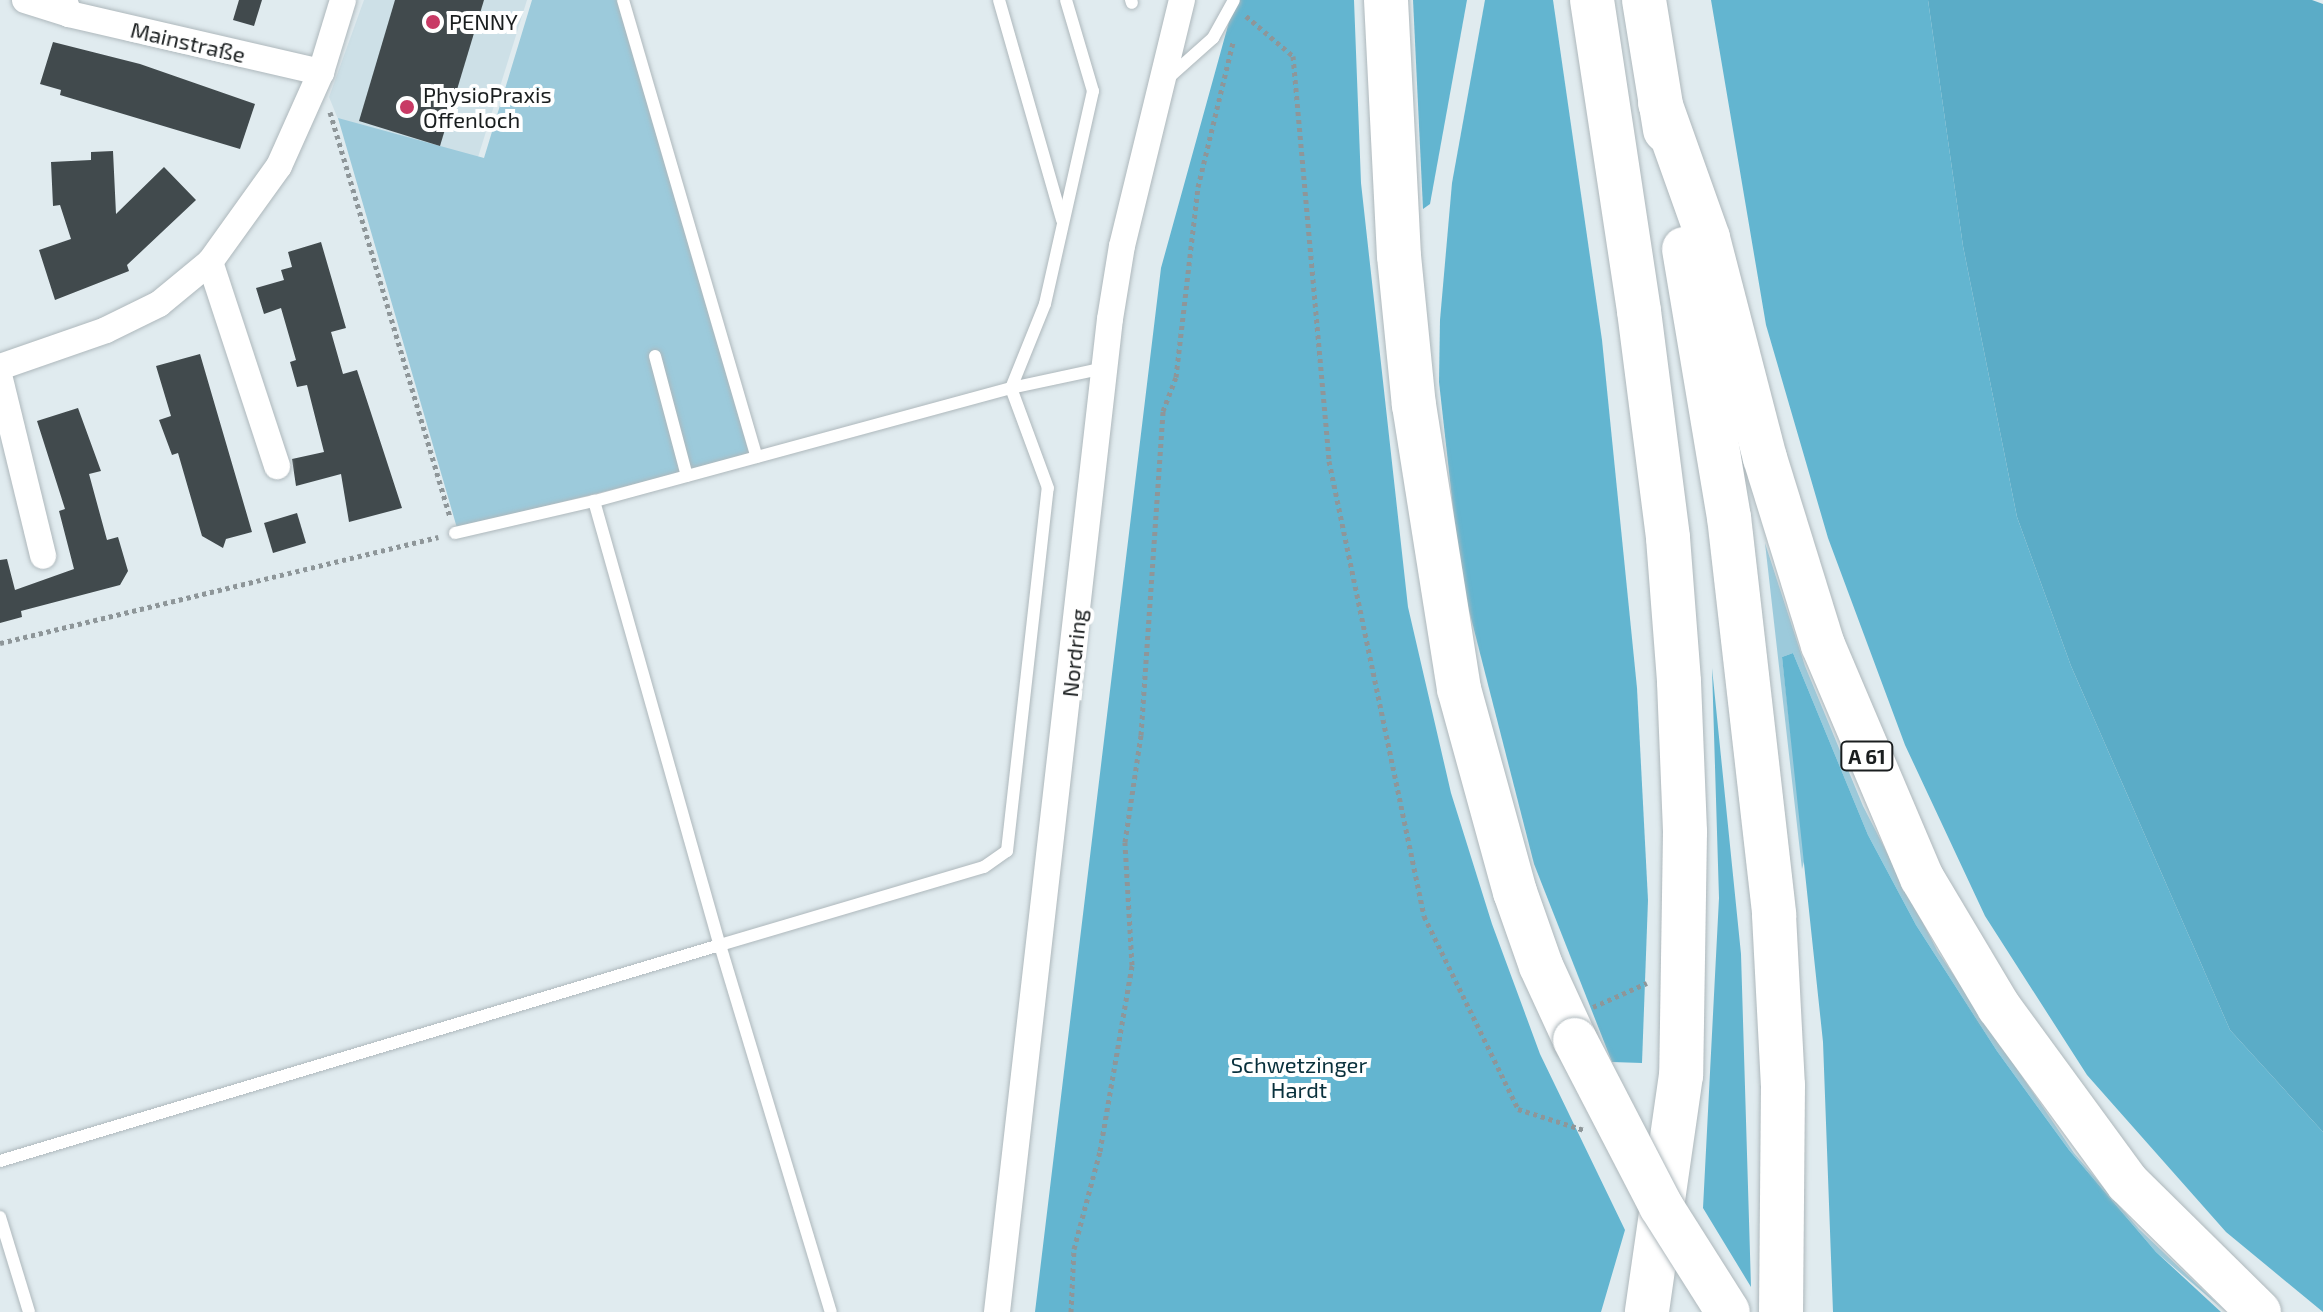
<!DOCTYPE html>
<html>
<head>
<meta charset="utf-8">
<style>
  body { margin:0 }
  #map { position:relative; width:2323px; height:1312px; overflow:hidden; background:#e0ebef; font-family:"Exo 2",sans-serif }
  div>[style] { position:absolute }
  [style*='--x'] { left:calc(var(--x)*1px); top:calc(var(--y)*1px); width:calc(var(--w)*1px); rotate:calc(var(--a)*1deg) }
  .built>* { inset:0; background:#cde0e7 }
  .green>* { inset:0; background:#9ccadb }
  .forest>* { inset:0; background:#63b5d0 }
  .water>* { inset:0; background:#5bacc7 }
  .building>* { inset:0; background:#414a4d }
  .path>* { height:5px; margin-top:-2.5px; transform-origin:0; background:repeating-linear-gradient(90deg,#8e9699 0 4px,transparent 0 8px) }
  .roads { filter:drop-shadow(0 0 2px #aeb8bc) drop-shadow(0 0 2px #aeb8bc) }
  .service>* { height:12px; margin:-6px; padding:0 6px; transform-origin:6px; border-radius:6px; background:#fff }
  .minor>* { height:26px; margin:-13px; padding:0 13px; transform-origin:13px; border-radius:13px; background:#fff }
  .motorway>* { height:44px; margin:-22px; padding:0 22px; transform-origin:22px; border-radius:22px; background:#fff }
  .bridges { filter:drop-shadow(0 0 2px #aeb8bc) drop-shadow(0 0 2px #aeb8bc) }
  .motorway-bridge>* { height:44px; margin:-22px; padding:0 22px; transform-origin:22px; border-radius:22px; background:#fff }
  .dots>* { width:22px; height:22px; translate:-50% -50%; box-sizing:border-box; border:4px solid #fff; border-radius:50% }
  span { translate:-50% -50%; white-space:nowrap; text-align:center; line-height:1.15; -webkit-text-stroke:8px #fff; paint-order:stroke }
  .shield-label span { padding:2px 6px; background:#fff; border:2px solid; border-radius:6px; -webkit-text-stroke-width:0 }
  .shield-label { font-size:20px; color:#1a1e1f; font-weight:700 }
  .poi-label { font-size:22px; color:#1a1e1f }
  .left { translate:0 -50%; text-align:left }
  .street-label { font-size:22px; color:#1a1e1f }
  .park-label { font-size:22px; color:#08303c }
</style>
</head>
<body>
<div id="map">
  <div class="built">
    <i style="clip-path:polygon(364px 0,527px 0,474px 170px,342px 129px,329px 97px)"></i>
  </div>
  <div class="green">
    <i style="clip-path:polygon(532px 0,619px 0,752px 455px,457px 528px,338px 118px,484px 158px)"></i>
    <i style="clip-path:polygon(1765px 543px,1805px 666px,1863px 806px,1938px 952px,2074px 1153px,2139px 1229px,2226px 1312px,2156px 1252px,2069px 1150px,1997px 1051px,1916px 925px,1868px 835px,1793px 653px,1782px 657px,1805px 858px,1802px 869px)"></i>
  </div>
  <div class="forest">
    <i style="clip-path:polygon(1235px 0,1354px 0,1361px 183px,1408px 607px,1451px 793px,1492px 924px,1540px 1054px,1625px 1230px,1601px 1312px,1035px 1312px,1161px 268px)"></i>
    <i style="clip-path:polygon(1413px 0,1467px 0,1430px 204px,1423px 209px)"></i>
    <i style="clip-path:polygon(1485px 0,1553px 0,1602px 340px,1637px 688px,1648px 900px,1642px 1063px,1612px 1062px,1534px 864px,1461px 579px,1439px 382px,1440px 320px,1452px 183px)"></i>
    <i style="clip-path:polygon(1711px 0,1928px 0,1963px 246px,2017px 517px,2071px 666px,2230px 1030px,2323px 1132px,2323px 1312px,2226px 1232px,2087px 1075px,1985px 916px,1905px 745px,1828px 538px,1766px 325px)"></i>
    <i style="clip-path:polygon(1793px 653px,1868px 835px,1916px 925px,1997px 1051px,2069px 1150px,2156px 1252px,2221px 1312px,1833px 1312px,1823px 1042px,1782px 657px)"></i>
    <i style="clip-path:polygon(1712px 668px,1741px 954px,1751px 1287px,1703px 1208px,1719px 898px)"></i>
  </div>
  <div class="water">
    <i style="clip-path:polygon(1928px 0,2312px 0,2323px 4px,2323px 1132px,2230px 1030px,2071px 666px,2017px 517px,1963px 246px)"></i>
  </div>
  <div class="building">
    <i style="clip-path:polygon(239px 0,262px 0,254px 26px,233px 20px)"></i>
    <i style="clip-path:polygon(395px 0,484px 0,440px 146px,359px 121px)"></i>
    <i style="clip-path:polygon(53px 42px,140px 64px,255px 104px,240px 149px,60px 95px,61px 90px,40px 84px)"></i>
    <i style="clip-path:polygon(113px 151px,116px 214px,164px 167px,196px 200px,127px 265px,129px 271px,55px 300px,39px 250px,71px 239px,60px 205px,53px 206px,51px 162px,91px 160px,91px 152px)"></i>
    <i style="clip-path:polygon(321px 242px,346px 328px,331px 332px,343px 374px,357px 370px,402px 508px,349px 522px,341px 474px,296px 486px,292px 459px,324px 452px,307px 385px,297px 387px,290px 362px,296px 360px,281px 308px,264px 314px,256px 288px,284px 280px,281px 270px,292px 267px,288px 252px)"></i>
    <i style="clip-path:polygon(200px 354px,252px 532px,226px 539px,223px 548px,202px 536px,178px 453px,172px 455px,159px 420px,171px 416px,156px 366px)"></i>
    <i style="clip-path:polygon(78px 408px,101px 471px,89px 474px,107px 540px,118px 537px,128px 571px,120px 585px,21px 611px,22px 617px,0 623px,0 560px,7px 559px,15px 590px,74px 569px,59px 511px,65px 509px,37px 421px)"></i>
    <i style="clip-path:polygon(297px 513px,306px 543px,273px 553px,264px 523px)"></i>
  </div>
  <div class="path">
    <i style="--x:1246;--y:16;--w:62;--a:40.4"></i>
    <i style="--x:1293;--y:56;--w:407;--a:84.9"></i>
    <i style="--x:1329;--y:461;--w:465;--a:78.2"></i>
    <i style="--x:1424;--y:916;--w:215;--a:64"></i>
    <i style="--x:1518;--y:1109;--w:69;--a:17.7"></i>
    <i style="--x:330;--y:112;--w:421;--a:73.5"></i>
    <i style="--x:0;--y:643;--w:451;--a:-13.6"></i>
    <i style="--x:1593;--y:1007;--w:59;--a:-24"></i>
    <i style="--x:1071;--y:1312;--w:63;--a:-87.3"></i>
    <i style="--x:1074;--y:1249;--w:101;--a:-75.1"></i>
    <i style="--x:1100;--y:1151;--w:189;--a:-80.2"></i>
    <i style="--x:1132;--y:965;--w:123;--a:-93.3"></i>
    <i style="--x:1125;--y:842;--w:108;--a:-81.5"></i>
    <i style="--x:1141;--y:735;--w:325;--a:-86.1"></i>
    <i style="--x:1163;--y:411;--w:36;--a:-69"></i>
    <i style="--x:1176;--y:377;--w:191;--a:-83.4"></i>
    <i style="--x:1198;--y:187;--w:149;--a:-76.4"></i>
  </div>
  <div class="roads">
    <div class="service">
      <i style="--x:623;--y:0;--w:476;--a:73.7"></i>
      <i style="--x:999;--y:0;--w:229;--a:74"></i>
      <i style="--x:1066;--y:0;--w:95;--a:73.5"></i>
      <i style="--x:1093;--y:91;--w:218;--a:102.7"></i>
      <i style="--x:1045;--y:304;--w:91;--a:112"></i>
      <i style="--x:1011;--y:388;--w:432;--a:164.8"></i>
      <i style="--x:594;--y:501;--w:462;--a:74.2"></i>
      <i style="--x:720;--y:945;--w:275;--a:-16.5"></i>
      <i style="--x:984;--y:867;--w:28;--a:-35"></i>
      <i style="--x:1007;--y:851;--w:365;--a:-83.6"></i>
      <i style="--x:1048;--y:488;--w:107;--a:-110.3"></i>
      <i style="--x:1011;--y:388;--w:95;--a:-12.1"></i>
      <i style="--x:1131;--y:0;--w:3;--a:72"></i>
      <i style="--x:1167;--y:79;--w:62;--a:-41.7"></i>
      <i style="--x:1213;--y:38;--w:43;--a:-61.1"></i>
      <i style="--x:655;--y:356;--w:124;--a:75.1"></i>
      <i style="--x:455;--y:533;--w:143;--a:-13"></i>
      <i style="--x:0;--y:1161;--w:752;--a:-16.7"></i>
      <i style="--x:720;--y:945;--w:383;--a:73.2"></i>
      <i style="--x:0;--y:1217;--w:99;--a:73"></i>
    </div>
    <div class="minor">
      <i style="--x:25;--y:0;--w:46;--a:17.7"></i>
      <i style="--x:64;--y:0;--w:15;--a:70"></i>
      <i style="--x:69;--y:14;--w:259;--a:13"></i>
      <i style="--x:210;--y:262;--w:215;--a:71.8"></i>
      <i style="--x:0;--y:367;--w:112;--a:-19.2"></i>
      <i style="--x:106;--y:330;--w:59;--a:-26.1"></i>
      <i style="--x:159;--y:304;--w:66;--a:-39.5"></i>
      <i style="--x:210;--y:262;--w:118;--a:-54.3"></i>
      <i style="--x:279;--y:166;--w:103;--a:-65.9"></i>
      <i style="--x:321;--y:72;--w:75;--a:-73"></i>
      <i style="--x:0;--y:379;--w:182;--a:76.3"></i>
      <i style="--x:997;--y:1312;--w:999;--a:-83.51"></i>
      <i style="--x:1110;--y:319;--w:74;--a:-80.7"></i>
      <i style="--x:1122;--y:246;--w:253;--a:-76.3"></i>
    </div>
    <div class="motorway">
      <i style="--x:1386;--y:0;--w:256;--a:87.1"></i>
      <i style="--x:1399;--y:256;--w:150;--a:84.3"></i>
      <i style="--x:1414;--y:405;--w:288;--a:81"></i>
      <i style="--x:1459;--y:689;--w:211;--a:74.6"></i>
      <i style="--x:1515;--y:892;--w:78;--a:70.6"></i>
      <i style="--x:1541;--y:966;--w:81;--a:65.3"></i>
      <i style="--x:1592;--y:0;--w:315;--a:81.4"></i>
      <i style="--x:1639;--y:311;--w:229;--a:82.7"></i>
      <i style="--x:1668;--y:538;--w:144;--a:85.6"></i>
      <i style="--x:1679;--y:682;--w:150;--a:87.7"></i>
      <i style="--x:1685;--y:832;--w:243;--a:90.9"></i>
      <i style="--x:1681;--y:1075;--w:239;--a:98.2"></i>
      <i style="--x:1644;--y:0;--w:132;--a:80.8"></i>
      <i style="--x:1660;--y:103;--w:143;--a:70.4"></i>
      <i style="--x:1708;--y:238;--w:227;--a:75.5"></i>
      <i style="--x:1765;--y:458;--w:196;--a:72.8"></i>
      <i style="--x:1823;--y:645;--w:253;--a:67"></i>
      <i style="--x:1922;--y:878;--w:150;--a:59.2"></i>
      <i style="--x:1999;--y:1007;--w:218;--a:53.8"></i>
      <i style="--x:2128;--y:1183;--w:184;--a:44.6"></i>
      <i style="--x:1684;--y:249;--w:272;--a:80.5"></i>
      <i style="--x:1729;--y:517;--w:401;--a:83.5"></i>
      <i style="--x:1774;--y:915;--w:170;--a:87"></i>
      <i style="--x:1783;--y:1085;--w:227;--a:90.5"></i>
    </div>
  </div>
  <div class="bridges">
    <div class="motorway-bridge">
      <i style="--x:1575;--y:1040;--w:187;--a:62.6"></i>
      <i style="--x:1661;--y:1206;--w:125;--a:57.7"></i>
    </div>
  </div>
  <div class="dots">
    <i style="left:433px;top:22px;background:#c83a65"></i>
    <i style="left:407px;top:107px;background:#c83a65"></i>
  </div>
  <div class="shield-label">
    <span style="left:1867px;top:756px">A 61</span>
  </div>
  <div class="poi-label">
    <span class="left" style="left:449px;top:22px">PENNY</span>
    <span class="left" style="left:423px;top:107px">PhysioPraxis<br>Offenloch</span>
  </div>
  <div class="street-label">
    <span style="left:188px;top:42px;rotate:13deg">Mainstraße</span>
    <span style="left:1074px;top:653px;rotate:-84deg">Nordring</span>
  </div>
  <div class="park-label">
    <span style="left:1299px;top:1077px">Schwetzinger<br>Hardt</span>
  </div>
</div>
</body>
</html>
